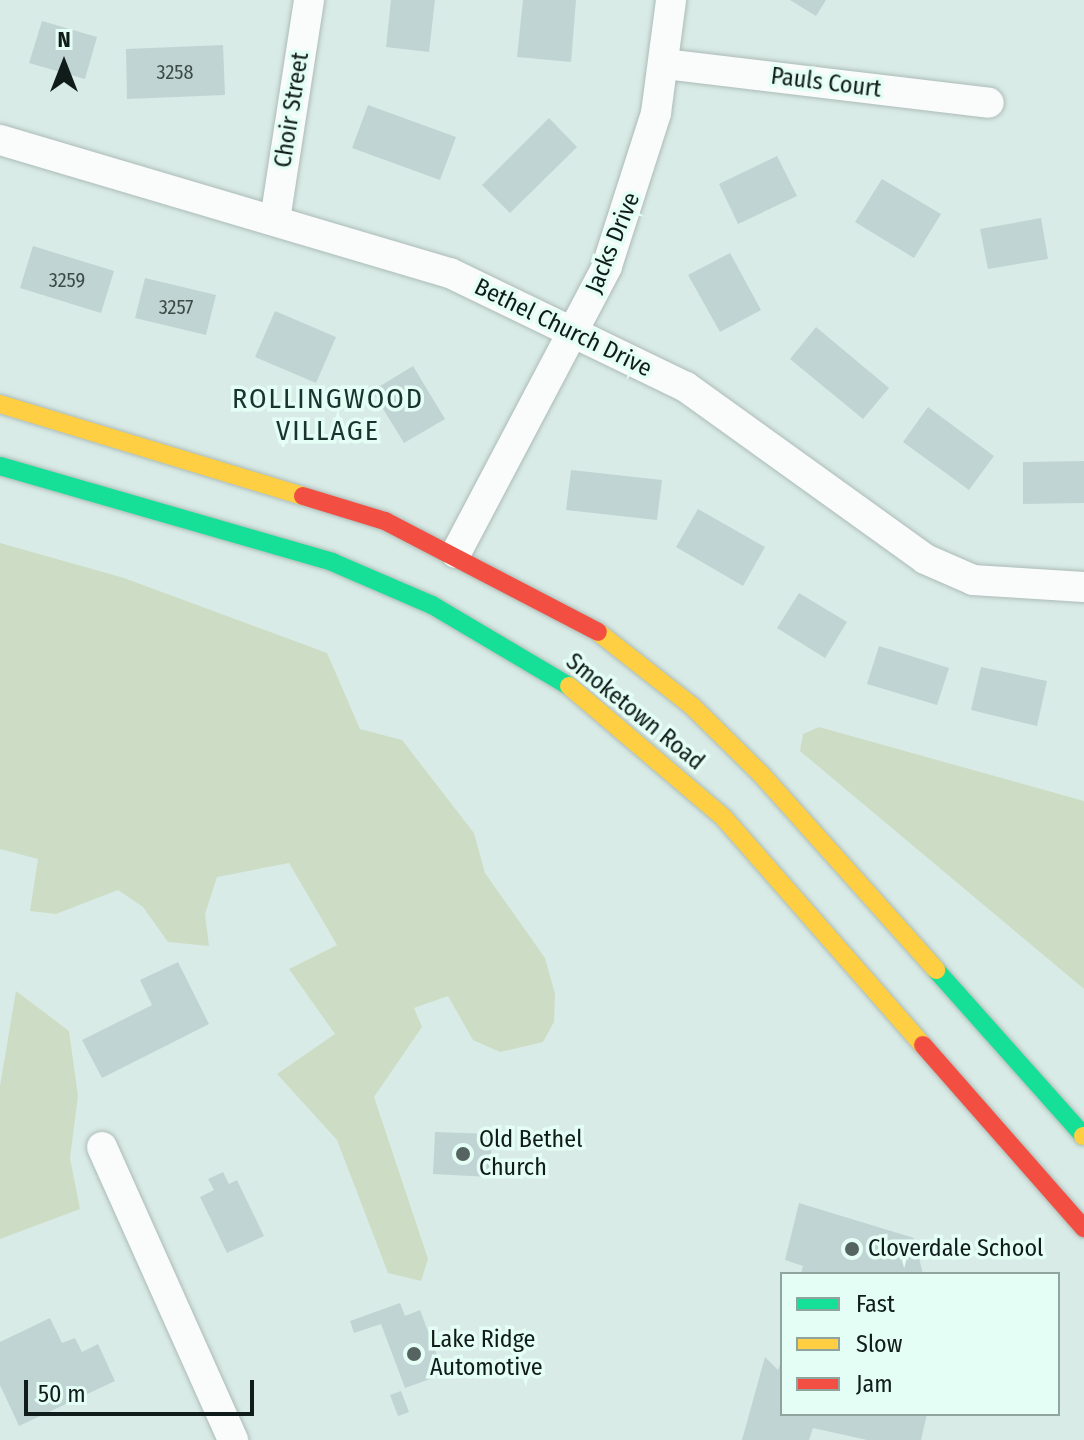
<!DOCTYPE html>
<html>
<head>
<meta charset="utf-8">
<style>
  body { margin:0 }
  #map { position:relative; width:1084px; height:1440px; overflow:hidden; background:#d9ebe6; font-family:"Fira Sans Condensed",sans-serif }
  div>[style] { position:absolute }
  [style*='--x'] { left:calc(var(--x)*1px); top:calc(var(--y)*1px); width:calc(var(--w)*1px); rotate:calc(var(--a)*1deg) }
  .green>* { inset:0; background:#cdddc5 }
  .building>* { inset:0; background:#c0d4d3 }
  .roads { filter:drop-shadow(0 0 2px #acbbb7) drop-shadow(0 0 2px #acbbb7) }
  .street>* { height:30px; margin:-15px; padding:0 15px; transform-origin:15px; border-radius:15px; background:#f9fcfb }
  .fast>* { height:18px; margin:-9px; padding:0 9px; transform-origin:9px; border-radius:9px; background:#16e098 }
  .slow>* { height:18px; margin:-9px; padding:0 9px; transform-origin:9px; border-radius:9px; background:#ffcf43 }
  .jam>* { height:18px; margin:-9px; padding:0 9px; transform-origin:9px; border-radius:9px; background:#f24e42 }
  .dots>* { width:22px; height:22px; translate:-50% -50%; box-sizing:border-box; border:4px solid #e4fef6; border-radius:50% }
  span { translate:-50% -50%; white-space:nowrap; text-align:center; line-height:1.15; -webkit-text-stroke:7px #e4fef6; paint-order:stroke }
  .number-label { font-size:20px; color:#3d4b48 }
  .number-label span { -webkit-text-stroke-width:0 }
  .street-label { font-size:24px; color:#101c19 }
  .poi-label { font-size:24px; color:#101c19 }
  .left { translate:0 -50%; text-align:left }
  .quarter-label { font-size:28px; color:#19342e; letter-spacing:2px }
  .legend { position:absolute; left:780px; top:1272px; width:280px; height:144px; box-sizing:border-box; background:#e4fef6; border:2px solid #8fa49e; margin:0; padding:10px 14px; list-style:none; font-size:24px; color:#101c19 }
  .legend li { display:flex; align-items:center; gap:16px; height:40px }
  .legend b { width:40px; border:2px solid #8fa49e }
  .north { position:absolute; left:24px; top:24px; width:80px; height:80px; -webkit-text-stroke:6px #e4fef6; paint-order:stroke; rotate:0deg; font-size:22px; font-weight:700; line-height:32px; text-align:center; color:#101c19 }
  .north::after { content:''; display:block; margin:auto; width:28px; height:36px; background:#101c19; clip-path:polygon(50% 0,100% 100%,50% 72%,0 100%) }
  .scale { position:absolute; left:24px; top:1380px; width:230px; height:36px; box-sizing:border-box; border:4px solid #101c19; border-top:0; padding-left:10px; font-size:24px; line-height:28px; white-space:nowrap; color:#101c19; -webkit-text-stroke:6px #e4fef6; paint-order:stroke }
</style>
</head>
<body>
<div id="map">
  <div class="green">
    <i style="clip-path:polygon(0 543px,124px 578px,327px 653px,360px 729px,402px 740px,474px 833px,485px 873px,545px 958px,555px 994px,554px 1022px,543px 1042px,500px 1052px,473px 1040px,448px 996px,414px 1008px,422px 1027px,374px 1097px,428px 1259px,421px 1281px,388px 1273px,337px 1140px,277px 1074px,335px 1034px,289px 969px,337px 945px,289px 863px,217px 877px,205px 914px,209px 946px,168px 942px,143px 907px,118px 890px,56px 914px,30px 911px,38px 859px,0 849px)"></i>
    <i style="clip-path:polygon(819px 727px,1084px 801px,1084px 989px,800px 751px,803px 734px)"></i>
    <i style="clip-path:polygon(16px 991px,69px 1031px,78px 1096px,70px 1158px,80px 1209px,0 1239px,0 1086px)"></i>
  </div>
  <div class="building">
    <i style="clip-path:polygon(391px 0,435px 0,429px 52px,386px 47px)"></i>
    <i style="clip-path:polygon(523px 0,576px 0,571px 62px,517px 57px)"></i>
    <i style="clip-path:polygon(790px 0,826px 0,816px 16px)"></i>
    <i style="clip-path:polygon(42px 21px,97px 37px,85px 79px,29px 63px)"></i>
    <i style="clip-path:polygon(223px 45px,225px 95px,127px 99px,126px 49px)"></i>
    <i style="clip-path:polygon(368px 105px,456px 137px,440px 180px,352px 148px)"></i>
    <i style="clip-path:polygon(549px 118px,577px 147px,510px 213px,482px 185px)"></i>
    <i style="clip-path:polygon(777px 156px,797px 196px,738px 224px,719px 184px)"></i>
    <i style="clip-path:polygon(882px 179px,941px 214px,914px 258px,855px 222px)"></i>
    <i style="clip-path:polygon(1041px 218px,1048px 259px,988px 269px,980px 229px)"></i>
    <i style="clip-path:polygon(33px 246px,114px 271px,101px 313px,20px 288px)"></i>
    <i style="clip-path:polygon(730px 253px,761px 310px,720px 332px,688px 275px)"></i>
    <i style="clip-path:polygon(145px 278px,216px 295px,206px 335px,135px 318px)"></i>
    <i style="clip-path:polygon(275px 311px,336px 337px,316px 383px,255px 357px)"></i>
    <i style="clip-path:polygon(816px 327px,889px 388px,863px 419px,790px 359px)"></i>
    <i style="clip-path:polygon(413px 366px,445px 419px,404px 443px,372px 391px)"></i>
    <i style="clip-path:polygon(928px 407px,994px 456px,969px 490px,903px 442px)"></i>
    <i style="clip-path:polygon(1084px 461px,1084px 503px,1023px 504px,1023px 462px)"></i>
    <i style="clip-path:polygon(571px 470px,662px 480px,657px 520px,566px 510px)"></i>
    <i style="clip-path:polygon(698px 509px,765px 547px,743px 586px,676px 547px)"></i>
    <i style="clip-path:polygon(799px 593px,847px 622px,825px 658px,777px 628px)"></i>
    <i style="clip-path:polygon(879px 646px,949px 668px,937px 705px,867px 684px)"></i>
    <i style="clip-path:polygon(981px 667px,1047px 681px,1037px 726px,971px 710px)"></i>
    <i style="clip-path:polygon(178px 962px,209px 1024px,102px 1078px,82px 1040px,152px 1005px,140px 980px)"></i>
    <i style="clip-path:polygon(435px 1132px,492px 1134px,490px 1177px,433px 1174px)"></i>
    <i style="clip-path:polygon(223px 1172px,229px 1184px,237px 1180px,264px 1236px,227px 1253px,200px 1197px,214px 1190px,208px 1179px)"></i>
    <i style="clip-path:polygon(799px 1203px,914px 1238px,923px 1274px,801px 1274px,803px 1266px,785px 1260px)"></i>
    <i style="clip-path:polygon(400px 1303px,405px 1316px,420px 1310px,444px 1374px,405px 1388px,381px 1324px,354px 1333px,350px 1321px)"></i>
    <i style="clip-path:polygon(50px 1318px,62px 1343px,75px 1338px,82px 1352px,98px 1344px,115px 1381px,19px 1426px,0 1385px,0 1342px)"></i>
    <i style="clip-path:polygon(765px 1357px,778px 1370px,782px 1359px,782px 1414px,927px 1414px,921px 1440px,867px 1440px,813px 1428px,809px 1440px,742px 1440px)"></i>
    <i style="clip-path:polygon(401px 1391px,409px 1412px,398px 1416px,390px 1395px)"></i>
  </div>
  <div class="roads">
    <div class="street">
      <i style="--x:664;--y:64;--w:327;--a:6.8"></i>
      <i style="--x:0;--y:140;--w:469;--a:16.5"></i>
      <i style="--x:450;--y:273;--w:262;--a:25.8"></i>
      <i style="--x:686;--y:387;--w:294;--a:35.7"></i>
      <i style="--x:925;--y:559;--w:52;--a:23.6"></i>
      <i style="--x:973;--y:580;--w:111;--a:3.6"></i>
      <i style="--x:275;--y:220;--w:223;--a:-81.2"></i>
      <i style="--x:456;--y:553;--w:324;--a:-62.2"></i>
      <i style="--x:607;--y:266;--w:161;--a:-72.2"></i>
      <i style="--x:656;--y:113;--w:114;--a:-82.4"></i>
      <i style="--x:102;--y:1147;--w:321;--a:65.9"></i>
    </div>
    <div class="fast">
      <i style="--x:0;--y:466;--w:346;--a:16.1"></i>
      <i style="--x:332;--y:562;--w:109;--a:23.3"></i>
      <i style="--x:432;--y:605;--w:159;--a:30.6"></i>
      <i style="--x:936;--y:970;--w:222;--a:48.3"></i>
    </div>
    <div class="slow">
      <i style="--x:0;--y:404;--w:317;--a:16.9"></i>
      <i style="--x:598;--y:632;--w:120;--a:38.2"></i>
      <i style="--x:692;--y:706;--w:97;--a:44.6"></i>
      <i style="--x:761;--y:774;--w:263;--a:48.2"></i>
      <i style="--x:569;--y:686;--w:204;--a:40.4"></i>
      <i style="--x:724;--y:818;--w:302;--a:48.8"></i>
      <i style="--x:1083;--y:1136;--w:1;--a:0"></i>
    </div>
    <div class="jam">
      <i style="--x:303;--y:496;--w:86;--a:17"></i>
      <i style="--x:385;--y:521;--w:240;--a:27.5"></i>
      <i style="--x:923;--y:1045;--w:244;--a:48.7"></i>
    </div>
  </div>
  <div class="dots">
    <i style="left:463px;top:1154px;background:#566461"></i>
    <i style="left:852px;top:1249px;background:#566461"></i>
    <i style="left:414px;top:1354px;background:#566461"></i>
  </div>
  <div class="number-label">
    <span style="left:175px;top:72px">3258</span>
    <span style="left:67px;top:280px">3259</span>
    <span style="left:176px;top:307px">3257</span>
  </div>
  <div class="street-label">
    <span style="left:826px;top:83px;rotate:7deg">Pauls Court</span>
    <span style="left:292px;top:110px;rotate:-81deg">Choir Street</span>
    <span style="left:613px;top:243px;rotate:-68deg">Jacks Drive</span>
    <span style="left:563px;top:328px;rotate:26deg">Bethel Church Drive</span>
    <span style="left:635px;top:712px;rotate:39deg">Smoketown Road</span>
  </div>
  <div class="poi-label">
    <span class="left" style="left:479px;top:1154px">Old Bethel<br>Church</span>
    <span class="left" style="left:868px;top:1249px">Cloverdale School</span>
    <span class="left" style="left:430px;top:1354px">Lake Ridge<br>Automotive</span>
  </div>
  <div class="quarter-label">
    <span style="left:328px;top:415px">ROLLINGWOOD<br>VILLAGE</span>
  </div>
  <ul class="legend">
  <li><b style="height:10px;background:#16e098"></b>Fast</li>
  <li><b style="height:10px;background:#ffcf43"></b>Slow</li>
  <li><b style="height:10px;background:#f24e42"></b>Jam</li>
  </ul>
  <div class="north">N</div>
  <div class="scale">50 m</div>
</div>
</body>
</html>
